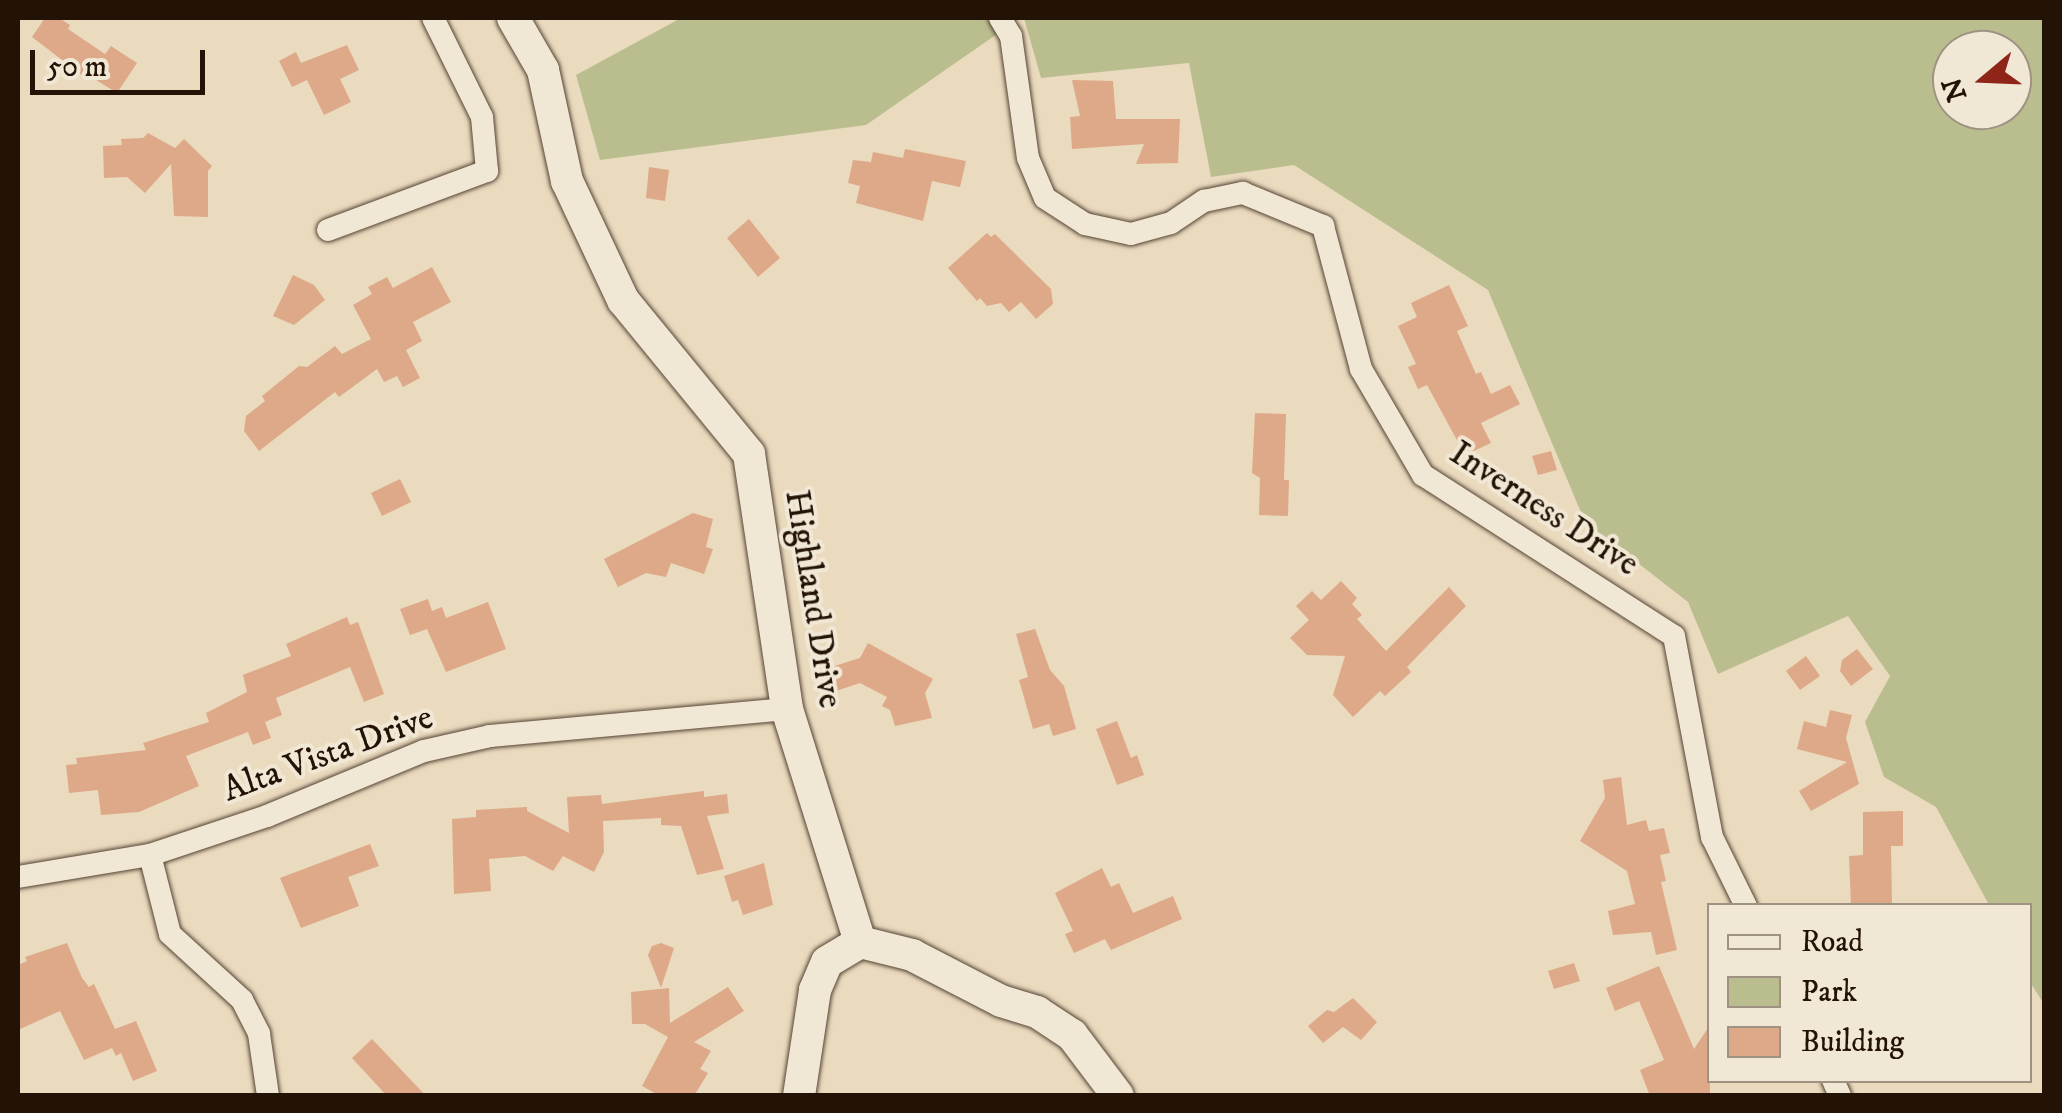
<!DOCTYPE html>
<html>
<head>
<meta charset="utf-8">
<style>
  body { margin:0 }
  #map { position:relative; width:2062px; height:1113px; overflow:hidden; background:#eadabe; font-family:"IM FELL DW Pica",serif }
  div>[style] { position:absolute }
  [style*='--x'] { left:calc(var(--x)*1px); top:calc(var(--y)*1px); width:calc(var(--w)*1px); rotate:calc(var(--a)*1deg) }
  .green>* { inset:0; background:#babe8f }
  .building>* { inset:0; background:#dea989 }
  .roads { filter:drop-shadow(0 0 2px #554434) drop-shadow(0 0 2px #554434) }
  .street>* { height:22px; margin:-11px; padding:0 11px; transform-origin:11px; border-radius:11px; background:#f1e7d5 }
  .secondary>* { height:32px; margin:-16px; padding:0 16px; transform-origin:16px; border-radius:16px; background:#f1e7d5 }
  span { translate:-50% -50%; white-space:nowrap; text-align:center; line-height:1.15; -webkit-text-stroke:8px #f1e7d5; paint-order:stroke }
  .street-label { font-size:35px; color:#231206 }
  .frame { position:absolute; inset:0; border:20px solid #231206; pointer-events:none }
  .legend { position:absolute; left:1707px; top:903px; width:325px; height:180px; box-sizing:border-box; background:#f1e7d5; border:2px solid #9f9282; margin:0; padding:12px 18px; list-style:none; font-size:30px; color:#231206 }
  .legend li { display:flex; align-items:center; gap:20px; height:50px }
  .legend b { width:50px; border:2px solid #9f9282 }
  .north { position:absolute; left:1932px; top:30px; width:100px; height:100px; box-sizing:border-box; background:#f1e7d5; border:2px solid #9f9282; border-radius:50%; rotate:251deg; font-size:28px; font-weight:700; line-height:40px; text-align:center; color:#231206 }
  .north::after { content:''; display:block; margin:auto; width:35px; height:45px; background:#8f2418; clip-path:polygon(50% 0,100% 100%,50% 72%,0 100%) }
  .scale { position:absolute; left:30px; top:50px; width:175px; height:45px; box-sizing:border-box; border:5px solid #231206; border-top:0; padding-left:12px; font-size:30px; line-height:35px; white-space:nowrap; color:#231206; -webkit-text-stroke:8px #f1e7d5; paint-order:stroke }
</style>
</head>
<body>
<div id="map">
  <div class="green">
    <i style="clip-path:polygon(681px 18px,1020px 18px,866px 125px,600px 160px,576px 75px)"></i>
    <i style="clip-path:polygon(evenodd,1024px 18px,2044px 18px,2044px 1004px,2030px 982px,2030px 906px,1989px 905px,1936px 807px,1884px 777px,1865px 722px,1890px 676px,1848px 616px,1718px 674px,1688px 602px,1585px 522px,1488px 290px,1294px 165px,1211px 177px,1189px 63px,1041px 78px,1024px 18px,1952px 50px,2012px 50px,2012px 110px,1952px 110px,1952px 50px)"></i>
  </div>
  <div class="building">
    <i style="clip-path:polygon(45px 18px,59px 18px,70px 25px,68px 29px,105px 54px,111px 46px,137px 63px,117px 93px,85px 73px,83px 76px,32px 37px)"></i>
    <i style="clip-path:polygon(347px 45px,359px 70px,340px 79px,351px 102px,324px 115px,307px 80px,292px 87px,279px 61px,296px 52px,301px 63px)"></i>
    <i style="clip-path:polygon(1072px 80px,1113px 81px,1116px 119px,1180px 119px,1178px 163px,1136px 164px,1144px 144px,1072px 149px,1070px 117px,1080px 116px)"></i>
    <i style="clip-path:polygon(148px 133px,175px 148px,184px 139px,212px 166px,208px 171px,208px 217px,174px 216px,171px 164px,145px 193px,127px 177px,104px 178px,103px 146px,122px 145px,121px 139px,143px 138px)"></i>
    <i style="clip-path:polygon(905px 149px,966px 161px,960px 187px,932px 181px,923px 221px,856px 203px,860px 186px,848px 183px,853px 160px,871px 162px,873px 152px,903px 158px)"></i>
    <i style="clip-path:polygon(649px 167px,669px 170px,665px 201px,646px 198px)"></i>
    <i style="clip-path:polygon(749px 219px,780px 258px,758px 277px,727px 238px)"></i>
    <i style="clip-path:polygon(987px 233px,991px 237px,995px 234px,1051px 289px,1053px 304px,1036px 319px,1021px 302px,1009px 312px,1001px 303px,987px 306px,980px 298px,977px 301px,948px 268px)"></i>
    <i style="clip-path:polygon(432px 267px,451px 302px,413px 322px,422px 341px,406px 350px,420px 378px,403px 387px,397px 376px,384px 382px,377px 369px,339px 397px,335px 392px,259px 451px,244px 431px,246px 416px,265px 401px,262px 396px,299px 366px,307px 367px,335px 346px,342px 354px,371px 339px,353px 305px,372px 294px,368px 287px,387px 277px,393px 288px)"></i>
    <i style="clip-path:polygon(293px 275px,314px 285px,325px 300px,294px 325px,273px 316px)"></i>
    <i style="clip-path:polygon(1449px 285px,1468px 326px,1457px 331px,1476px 374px,1481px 372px,1491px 394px,1510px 385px,1520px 404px,1481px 423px,1491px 443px,1465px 455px,1427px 385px,1418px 389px,1408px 367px,1416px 364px,1398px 326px,1417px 317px,1411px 303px)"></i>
    <i style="clip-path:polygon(1255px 413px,1286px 414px,1284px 480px,1289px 480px,1288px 516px,1259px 515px,1260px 478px,1252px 473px)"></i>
    <i style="clip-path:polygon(1551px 451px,1557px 470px,1538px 475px,1532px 456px)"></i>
    <i style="clip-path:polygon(400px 479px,411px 502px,382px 516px,371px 493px)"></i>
    <i style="clip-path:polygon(693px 513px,713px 519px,706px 547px,713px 549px,704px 574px,671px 563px,666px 577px,646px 573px,618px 587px,604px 559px)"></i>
    <i style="clip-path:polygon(1341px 581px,1357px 598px,1352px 604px,1362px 615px,1357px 619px,1386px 651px,1449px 587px,1466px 606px,1407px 667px,1411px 672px,1385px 696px,1380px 691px,1353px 717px,1333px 695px,1345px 656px,1307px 655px,1290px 638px,1309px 620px,1296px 606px,1312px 591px,1321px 600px)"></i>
    <i style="clip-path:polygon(428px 599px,432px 611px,442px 607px,446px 618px,488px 602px,506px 649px,446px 672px,427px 629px,410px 635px,400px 609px)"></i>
    <i style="clip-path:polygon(347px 617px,350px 625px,358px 622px,384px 694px,364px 702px,350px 667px,276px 698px,282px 715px,265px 722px,271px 738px,253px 745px,248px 732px,186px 756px,199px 786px,139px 812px,101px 815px,98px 790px,69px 793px,66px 765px,77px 764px,76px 758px,146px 750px,143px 743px,209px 722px,206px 713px,247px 692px,243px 675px,291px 656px,286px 644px)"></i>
    <i style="clip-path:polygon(1035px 629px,1050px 670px,1064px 686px,1076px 729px,1053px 736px,1049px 724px,1033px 729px,1019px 680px,1028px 677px,1016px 634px)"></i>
    <i style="clip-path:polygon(868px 643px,933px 679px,925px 693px,932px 718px,895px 726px,890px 710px,882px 706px,887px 697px,860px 683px,836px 691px,828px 668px,860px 658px)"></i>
    <i style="clip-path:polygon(1857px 649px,1873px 669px,1851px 686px,1840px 671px,1842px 660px)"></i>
    <i style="clip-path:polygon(1806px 656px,1820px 676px,1800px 690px,1786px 671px)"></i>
    <i style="clip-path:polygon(1830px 710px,1852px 715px,1846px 738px,1859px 784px,1811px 811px,1799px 791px,1847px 762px,1797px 749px,1804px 721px,1826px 727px)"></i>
    <i style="clip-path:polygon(1117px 721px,1131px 758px,1137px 755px,1144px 775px,1117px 785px,1096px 729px)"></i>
    <i style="clip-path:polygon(1621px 777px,1627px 825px,1646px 820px,1649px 831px,1664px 828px,1670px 853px,1660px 855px,1666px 881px,1661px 882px,1677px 950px,1656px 955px,1651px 932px,1613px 935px,1608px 911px,1635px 904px,1627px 871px,1580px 841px,1605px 798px,1603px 780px)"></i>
    <i style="clip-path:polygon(704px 791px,704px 797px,727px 794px,729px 813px,707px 816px,724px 869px,697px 875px,681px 826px,661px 825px,661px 818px,603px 821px,604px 852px,594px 872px,563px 856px,553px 871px,525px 856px,489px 859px,491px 891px,454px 894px,452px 819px,476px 817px,476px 810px,527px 807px,527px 811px,569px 833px,567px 797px,601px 795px,602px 804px)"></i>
    <i style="clip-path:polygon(1903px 811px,1903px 846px,1891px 846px,1892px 906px,1851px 906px,1849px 856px,1863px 855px,1863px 812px)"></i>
    <i style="clip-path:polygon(370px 844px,379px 866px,348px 877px,359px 906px,301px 928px,280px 878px)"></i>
    <i style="clip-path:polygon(764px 863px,773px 905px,743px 915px,738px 900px,732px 902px,724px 876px)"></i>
    <i style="clip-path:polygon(1102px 868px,1111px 887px,1119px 883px,1133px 913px,1173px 896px,1182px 919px,1111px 950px,1105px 939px,1074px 953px,1065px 934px,1073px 931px,1055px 893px)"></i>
    <i style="clip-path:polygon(67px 943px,82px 978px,89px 987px,94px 984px,115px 1029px,136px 1021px,157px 1071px,133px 1081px,121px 1053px,116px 1056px,112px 1048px,84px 1060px,60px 1011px,18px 1030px,18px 965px,27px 961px,25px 957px)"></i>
    <i style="clip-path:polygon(661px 943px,674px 948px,661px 988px,648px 955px,652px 946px)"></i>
    <i style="clip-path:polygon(1574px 963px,1580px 981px,1554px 989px,1548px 971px)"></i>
    <i style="clip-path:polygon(1659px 966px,1694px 1049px,1710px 1025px,1710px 1096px,1650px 1096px,1640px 1070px,1664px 1060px,1639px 1001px,1615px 1011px,1606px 988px)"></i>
    <i style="clip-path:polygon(728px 987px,744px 1011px,694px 1042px,711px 1051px,700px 1069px,708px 1073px,694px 1096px,660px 1096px,642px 1086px,668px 1037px,645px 1024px,632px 1024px,631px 992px,669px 988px,670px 1023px)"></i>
    <i style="clip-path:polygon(1353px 998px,1377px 1022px,1361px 1040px,1343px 1027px,1323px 1043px,1308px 1026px,1327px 1010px,1334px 1012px)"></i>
    <i style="clip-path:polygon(372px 1039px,426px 1096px,387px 1096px,352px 1058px)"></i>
  </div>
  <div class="roads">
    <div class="street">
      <i style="--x:1000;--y:18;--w:21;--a:59"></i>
      <i style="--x:1011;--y:36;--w:123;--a:82.1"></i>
      <i style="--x:1028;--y:158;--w:43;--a:67"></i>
      <i style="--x:1045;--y:198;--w:48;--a:33"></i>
      <i style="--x:1085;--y:224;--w:47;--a:12.3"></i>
      <i style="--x:1131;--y:234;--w:41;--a:-15.4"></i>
      <i style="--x:1171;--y:223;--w:40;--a:-34"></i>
      <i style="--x:1204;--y:201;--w:40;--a:-12"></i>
      <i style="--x:1243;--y:193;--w:87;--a:22.4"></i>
      <i style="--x:1323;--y:226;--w:148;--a:75.1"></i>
      <i style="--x:1361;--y:369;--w:123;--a:59.7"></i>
      <i style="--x:1423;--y:475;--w:298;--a:32.7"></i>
      <i style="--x:1674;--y:636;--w:205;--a:79.3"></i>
      <i style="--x:1712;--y:837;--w:77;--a:63.8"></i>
      <i style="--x:328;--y:230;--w:170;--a:-20.4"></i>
      <i style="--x:487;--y:171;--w:54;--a:-95.3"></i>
      <i style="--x:482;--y:117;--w:110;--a:-116.3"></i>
      <i style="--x:150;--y:855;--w:81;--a:75.8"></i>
      <i style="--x:170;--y:934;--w:98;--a:42.5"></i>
      <i style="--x:242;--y:1000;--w:38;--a:63"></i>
      <i style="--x:259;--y:1034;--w:63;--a:81.7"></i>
      <i style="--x:18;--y:877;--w:134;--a:-9.5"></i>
      <i style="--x:150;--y:855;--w:123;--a:-18.4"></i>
      <i style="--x:267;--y:816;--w:170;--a:-22.5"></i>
      <i style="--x:424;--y:751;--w:68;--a:-12.8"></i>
      <i style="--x:490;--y:736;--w:298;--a:-5.2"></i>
      <i style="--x:1833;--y:1080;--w:17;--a:66"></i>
    </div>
    <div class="secondary">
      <i style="--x:513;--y:18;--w:60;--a:60"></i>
      <i style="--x:543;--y:70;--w:114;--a:77.8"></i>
      <i style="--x:567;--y:181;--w:132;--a:64.8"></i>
      <i style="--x:623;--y:300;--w:199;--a:50.7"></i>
      <i style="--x:749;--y:454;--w:258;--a:81.5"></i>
      <i style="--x:787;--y:709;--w:244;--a:72.6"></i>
      <i style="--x:860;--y:942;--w:54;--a:14"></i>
      <i style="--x:912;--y:955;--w:100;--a:27.3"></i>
      <i style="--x:1001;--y:1001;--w:38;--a:17"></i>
      <i style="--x:1037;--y:1012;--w:42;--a:33.3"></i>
      <i style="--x:1072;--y:1035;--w:76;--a:53"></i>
      <i style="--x:799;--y:1096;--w:107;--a:-81.4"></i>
      <i style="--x:815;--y:990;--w:30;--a:-67"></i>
      <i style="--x:827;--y:962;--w:39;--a:-31"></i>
    </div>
  </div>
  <div class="street-label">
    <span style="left:1544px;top:509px;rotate:33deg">Inverness Drive</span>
    <span style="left:813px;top:599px;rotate:81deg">Highland Drive</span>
    <span style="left:328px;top:754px;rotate:-20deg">Alta Vista Drive</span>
  </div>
  <div class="frame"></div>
  <ul class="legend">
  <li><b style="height:12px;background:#f1e7d5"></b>Road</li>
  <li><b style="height:28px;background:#babe8f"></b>Park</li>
  <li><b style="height:28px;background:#dea989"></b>Building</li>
  </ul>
  <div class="north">N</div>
  <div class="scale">50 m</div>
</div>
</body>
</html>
